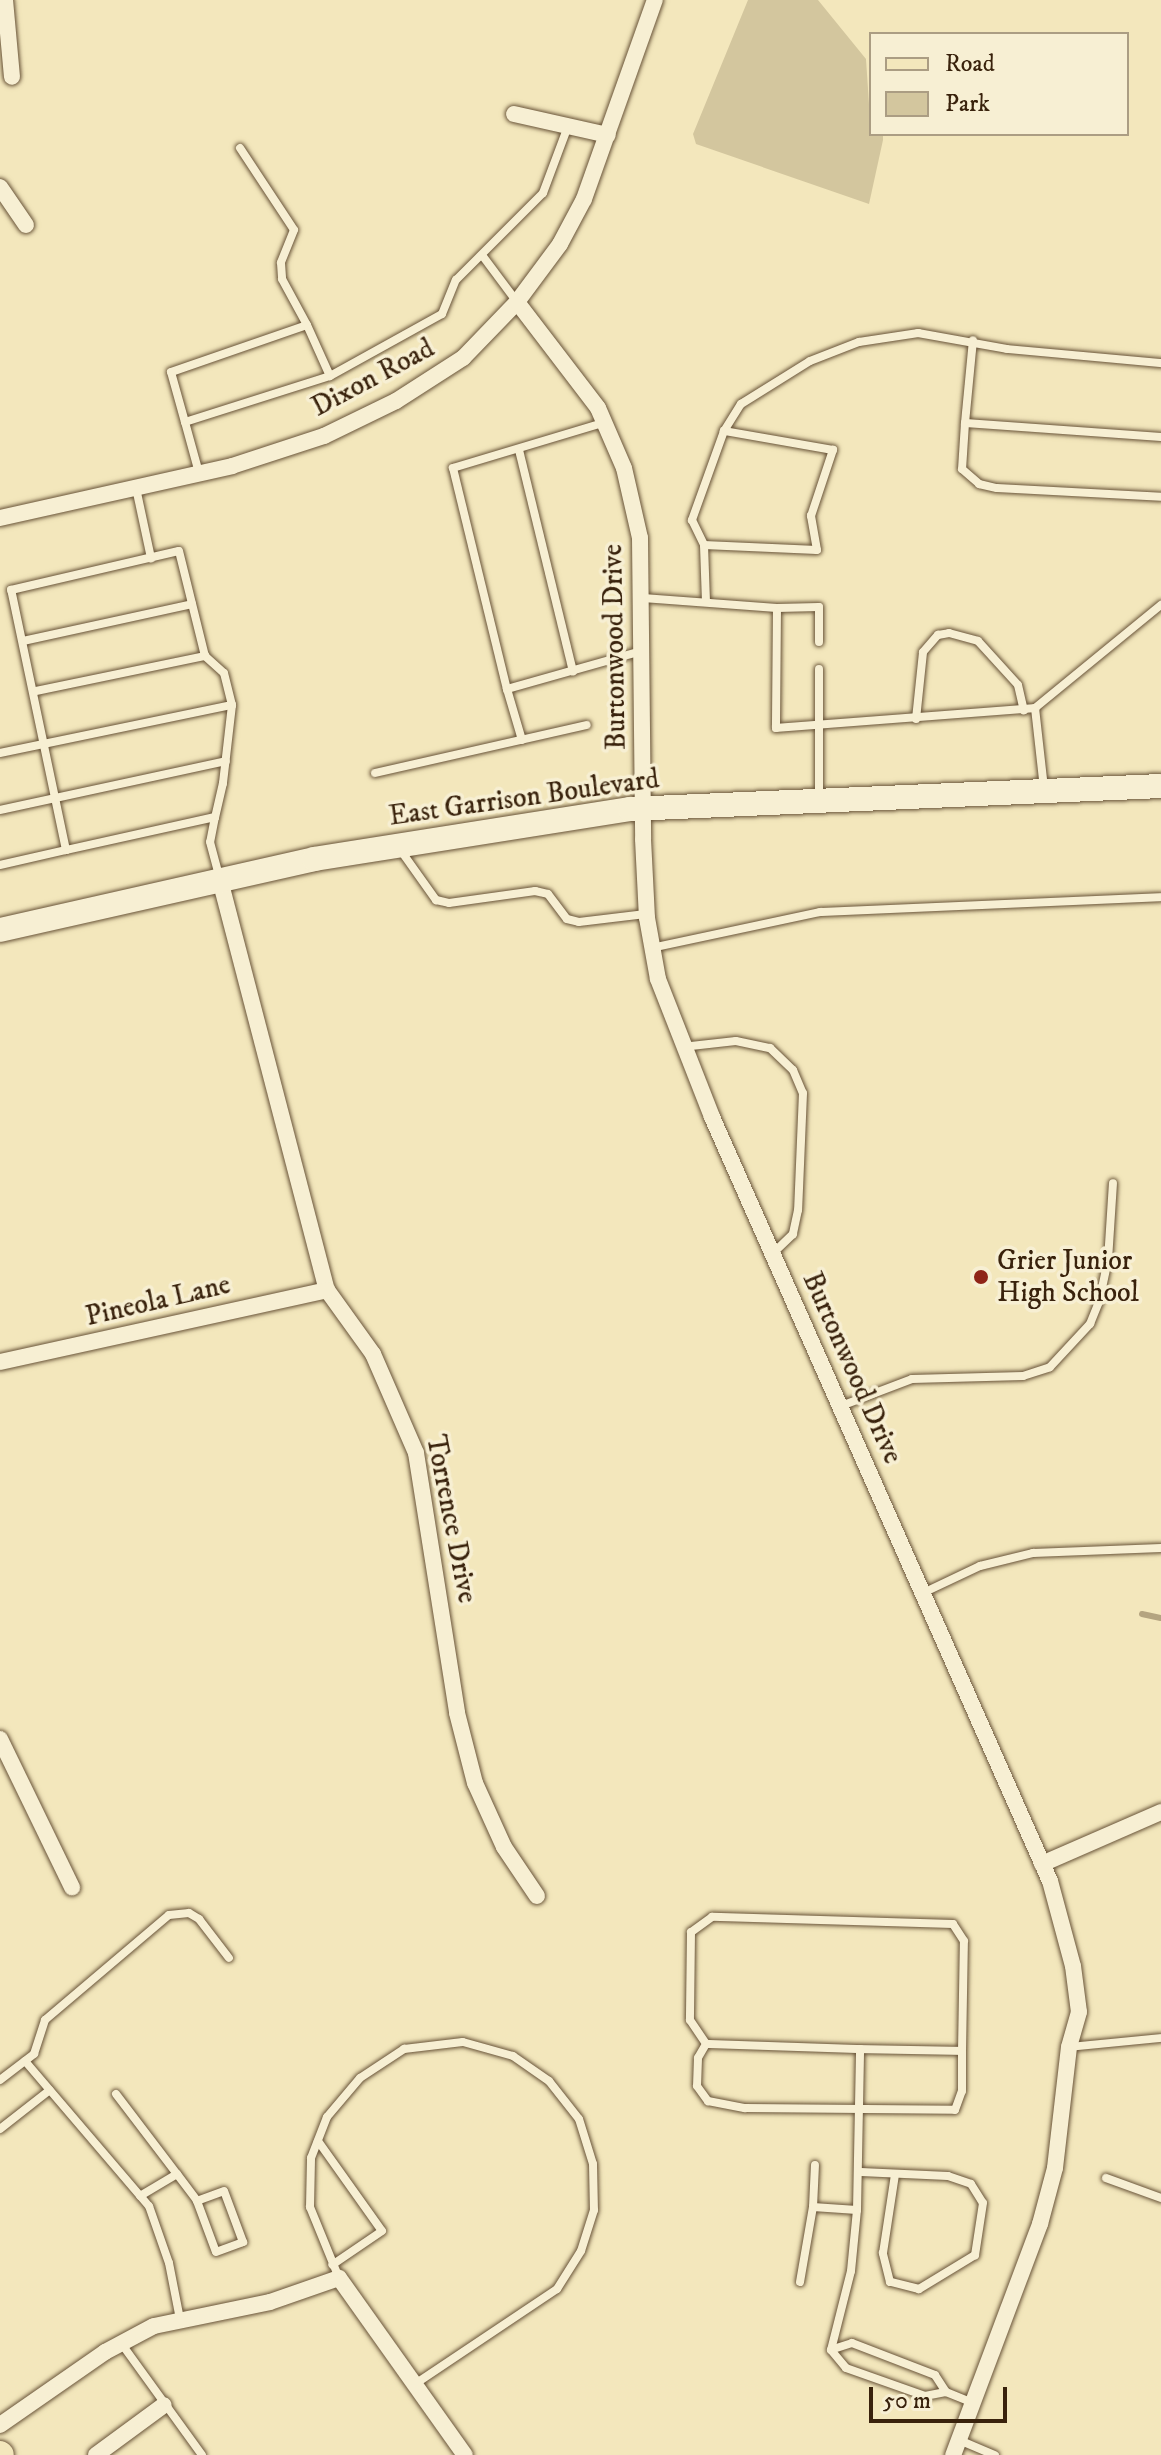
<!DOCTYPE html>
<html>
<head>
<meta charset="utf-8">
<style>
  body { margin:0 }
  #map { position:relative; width:1161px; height:2455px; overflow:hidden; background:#f3e7bc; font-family:"IM FELL DW Pica",serif }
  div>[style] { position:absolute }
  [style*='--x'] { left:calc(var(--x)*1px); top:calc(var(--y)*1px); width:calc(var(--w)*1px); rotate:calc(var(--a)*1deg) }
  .green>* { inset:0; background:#d3c69e }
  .stream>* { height:6px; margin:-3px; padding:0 3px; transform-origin:3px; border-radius:3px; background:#b4a480 }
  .roads { filter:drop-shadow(0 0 2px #685338) drop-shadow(0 0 2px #685338) }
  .lane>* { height:8px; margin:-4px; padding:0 4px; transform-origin:4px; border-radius:4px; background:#f7efd3 }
  .street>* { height:16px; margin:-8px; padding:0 8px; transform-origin:8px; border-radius:8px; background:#f7efd3 }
  .secondary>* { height:24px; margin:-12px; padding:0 12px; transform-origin:12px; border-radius:12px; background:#f7efd3 }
  .primary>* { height:26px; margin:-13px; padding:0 13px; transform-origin:13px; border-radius:13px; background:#f3e7bc }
  .dots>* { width:22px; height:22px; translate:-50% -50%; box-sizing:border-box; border:4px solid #f7efd3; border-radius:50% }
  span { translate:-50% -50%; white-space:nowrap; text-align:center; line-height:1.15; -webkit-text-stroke:7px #f7efd3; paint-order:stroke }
  .street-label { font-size:28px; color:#39220c }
  .poi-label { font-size:28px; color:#39220c }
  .left { translate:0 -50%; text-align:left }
  .legend { position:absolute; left:869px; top:32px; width:260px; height:104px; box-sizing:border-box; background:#f7efd3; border:2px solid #ab9d83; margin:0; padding:10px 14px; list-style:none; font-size:24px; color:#39220c }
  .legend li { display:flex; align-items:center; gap:16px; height:40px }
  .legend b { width:40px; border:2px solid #ab9d83 }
  .scale { position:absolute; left:869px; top:2387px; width:138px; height:36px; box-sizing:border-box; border:4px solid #39220c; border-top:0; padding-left:10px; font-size:24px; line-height:28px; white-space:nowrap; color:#39220c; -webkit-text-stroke:6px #f7efd3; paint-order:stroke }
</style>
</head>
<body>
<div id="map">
  <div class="green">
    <i style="clip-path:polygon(748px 0,818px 0,866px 59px,871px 134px,883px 134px,883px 140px,869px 204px,696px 144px,693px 134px)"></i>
  </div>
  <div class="stream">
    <i style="--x:1142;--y:1614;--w:19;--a:12"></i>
  </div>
  <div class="roads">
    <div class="lane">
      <i style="--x:240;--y:148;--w:98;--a:56.6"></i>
      <i style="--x:294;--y:230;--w:35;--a:112"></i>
      <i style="--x:281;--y:263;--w:16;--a:86"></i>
      <i style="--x:282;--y:279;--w:52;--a:61.5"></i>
      <i style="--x:482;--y:255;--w:59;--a:53.3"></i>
      <i style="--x:330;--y:376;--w:128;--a:-29"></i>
      <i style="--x:442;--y:314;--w:37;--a:-68"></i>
      <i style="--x:456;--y:280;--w:123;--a:-45"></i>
      <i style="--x:543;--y:193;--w:72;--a:-69.5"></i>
      <i style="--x:185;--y:422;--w:152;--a:-17.6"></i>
      <i style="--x:330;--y:376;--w:56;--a:-114.3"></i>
      <i style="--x:307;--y:325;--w:144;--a:160.9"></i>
      <i style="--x:171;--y:372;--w:52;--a:74.4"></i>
      <i style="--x:185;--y:422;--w:53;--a:74.6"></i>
      <i style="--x:606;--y:422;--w:160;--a:163.3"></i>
      <i style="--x:453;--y:468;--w:228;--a:76.3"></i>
      <i style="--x:507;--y:689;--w:139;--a:-15.8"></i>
      <i style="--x:965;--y:423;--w:83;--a:-84.5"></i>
      <i style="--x:724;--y:431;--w:32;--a:-58"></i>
      <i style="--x:741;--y:404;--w:81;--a:-31.9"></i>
      <i style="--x:810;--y:361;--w:53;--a:-21.2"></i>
      <i style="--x:859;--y:342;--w:60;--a:-8.7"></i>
      <i style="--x:918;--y:333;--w:90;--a:10.2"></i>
      <i style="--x:1007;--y:349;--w:155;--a:5.2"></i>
      <i style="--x:1161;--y:437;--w:196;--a:-175.9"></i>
      <i style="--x:965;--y:423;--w:46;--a:93.7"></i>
      <i style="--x:962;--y:469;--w:23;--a:41"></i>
      <i style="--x:979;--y:484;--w:18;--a:13"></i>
      <i style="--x:997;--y:488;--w:164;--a:3.1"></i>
      <i style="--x:519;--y:450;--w:228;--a:76.3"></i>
      <i style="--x:136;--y:488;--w:72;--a:77.9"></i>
      <i style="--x:704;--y:545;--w:113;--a:2.5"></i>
      <i style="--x:817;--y:550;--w:35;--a:-100"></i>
      <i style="--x:811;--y:516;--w:70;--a:-71.6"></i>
      <i style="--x:833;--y:450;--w:111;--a:-170.1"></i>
      <i style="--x:724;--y:431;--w:95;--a:109.8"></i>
      <i style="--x:692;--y:520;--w:28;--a:64"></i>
      <i style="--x:704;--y:545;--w:57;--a:88"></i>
      <i style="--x:643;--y:598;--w:134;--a:4.3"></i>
      <i style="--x:777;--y:608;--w:120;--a:90.5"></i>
      <i style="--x:776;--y:728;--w:260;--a:-4.4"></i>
      <i style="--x:1035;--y:708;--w:81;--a:83.6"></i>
      <i style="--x:777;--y:608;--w:42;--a:-1.4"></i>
      <i style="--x:819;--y:607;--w:35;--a:90"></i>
      <i style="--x:23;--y:641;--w:173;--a:-12.3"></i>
      <i style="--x:819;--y:669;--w:127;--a:90"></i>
      <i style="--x:507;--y:689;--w:53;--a:73.6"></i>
      <i style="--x:36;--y:691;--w:173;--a:-11.7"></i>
      <i style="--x:1035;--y:708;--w:163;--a:-39.3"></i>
      <i style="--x:916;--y:719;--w:67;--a:-84"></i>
      <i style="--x:923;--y:652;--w:23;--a:-49"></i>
      <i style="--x:938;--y:635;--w:11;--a:-10"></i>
      <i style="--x:949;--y:633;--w:30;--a:15"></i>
      <i style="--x:978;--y:641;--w:59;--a:47.7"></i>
      <i style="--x:1018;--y:685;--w:26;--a:77"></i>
      <i style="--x:0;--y:753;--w:237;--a:-11.7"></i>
      <i style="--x:375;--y:773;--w:217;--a:-12.8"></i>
      <i style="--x:0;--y:810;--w:231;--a:-12.2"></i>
      <i style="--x:215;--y:817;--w:153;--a:167.5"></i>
      <i style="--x:66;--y:850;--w:266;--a:-101.9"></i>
      <i style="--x:11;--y:590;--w:172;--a:-13.1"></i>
      <i style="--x:179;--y:551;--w:108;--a:76.1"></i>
      <i style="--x:205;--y:656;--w:25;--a:42"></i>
      <i style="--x:224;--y:673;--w:33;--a:76"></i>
      <i style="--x:232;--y:705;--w:79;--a:96.6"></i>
      <i style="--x:223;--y:783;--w:35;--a:103"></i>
      <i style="--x:215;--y:817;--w:25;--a:101"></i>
      <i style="--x:210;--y:842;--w:35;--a:75"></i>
      <i style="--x:399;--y:848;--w:64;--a:54.6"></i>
      <i style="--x:436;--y:900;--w:13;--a:13"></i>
      <i style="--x:449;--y:903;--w:87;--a:-7.9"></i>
      <i style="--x:535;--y:891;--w:13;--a:13"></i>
      <i style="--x:548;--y:894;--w:31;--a:53"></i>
      <i style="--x:567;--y:919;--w:12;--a:14"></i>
      <i style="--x:579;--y:922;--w:67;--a:-6.8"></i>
      <i style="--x:0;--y:865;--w:68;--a:-12.8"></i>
      <i style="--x:651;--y:948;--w:173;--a:-12"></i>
      <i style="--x:820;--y:912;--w:341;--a:-2.5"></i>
      <i style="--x:682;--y:1047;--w:54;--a:-6.3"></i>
      <i style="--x:736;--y:1041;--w:35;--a:12"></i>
      <i style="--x:770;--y:1048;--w:32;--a:44"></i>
      <i style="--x:793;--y:1070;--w:25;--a:67"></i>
      <i style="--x:803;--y:1093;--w:117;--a:92.4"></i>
      <i style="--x:798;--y:1210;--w:25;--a:102"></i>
      <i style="--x:793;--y:1234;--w:28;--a:136"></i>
      <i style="--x:841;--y:1406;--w:76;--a:-20.8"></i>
      <i style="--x:912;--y:1379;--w:111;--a:-1.5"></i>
      <i style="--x:1023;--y:1376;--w:28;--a:-18"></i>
      <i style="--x:1050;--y:1367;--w:59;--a:-47.1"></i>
      <i style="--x:1090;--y:1324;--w:24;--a:-68"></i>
      <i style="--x:1099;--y:1302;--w:43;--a:-77.9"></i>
      <i style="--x:1108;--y:1260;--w:77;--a:-86.3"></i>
      <i style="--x:925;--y:1592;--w:61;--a:-25.3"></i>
      <i style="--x:980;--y:1566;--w:55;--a:-13.8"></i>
      <i style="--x:1033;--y:1553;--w:128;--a:-2.2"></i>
      <i style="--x:706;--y:2044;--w:16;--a:120"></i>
      <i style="--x:698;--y:2058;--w:28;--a:92"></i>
      <i style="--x:697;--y:2086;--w:19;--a:54"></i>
      <i style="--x:708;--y:2101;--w:38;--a:11"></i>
      <i style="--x:745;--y:2108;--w:210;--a:0.5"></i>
      <i style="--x:955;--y:2110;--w:20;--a:-70"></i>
      <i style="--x:962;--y:2091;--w:40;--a:-90"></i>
      <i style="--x:1069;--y:2047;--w:92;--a:-5.6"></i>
      <i style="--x:25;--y:2061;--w:191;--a:49.5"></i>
      <i style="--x:149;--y:2206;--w:60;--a:70.7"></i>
      <i style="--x:169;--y:2263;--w:57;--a:78.9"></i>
      <i style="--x:0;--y:2080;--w:43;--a:-37.4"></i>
      <i style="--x:34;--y:2054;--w:36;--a:-72"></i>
      <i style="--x:45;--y:2020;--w:162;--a:-40.3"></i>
      <i style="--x:169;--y:1915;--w:20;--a:-6"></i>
      <i style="--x:189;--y:1913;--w:12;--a:31"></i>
      <i style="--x:199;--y:1919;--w:49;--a:52.4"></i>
      <i style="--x:116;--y:2094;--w:101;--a:52.7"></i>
      <i style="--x:177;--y:2174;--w:43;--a:149.3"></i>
      <i style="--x:0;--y:2129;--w:63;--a:-38"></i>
      <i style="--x:318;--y:2141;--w:110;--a:54.6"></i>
      <i style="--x:382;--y:2231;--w:60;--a:145.8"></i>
      <i style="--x:861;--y:2172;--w:87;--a:2.6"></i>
      <i style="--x:948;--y:2176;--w:24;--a:19"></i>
      <i style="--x:971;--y:2184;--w:22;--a:58"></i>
      <i style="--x:983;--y:2203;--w:53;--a:98.7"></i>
      <i style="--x:975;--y:2255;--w:66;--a:148.7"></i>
      <i style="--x:919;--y:2289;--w:30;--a:-166"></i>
      <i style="--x:890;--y:2282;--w:30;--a:-104"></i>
      <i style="--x:883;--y:2253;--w:79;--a:-81.3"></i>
      <i style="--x:177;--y:2174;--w:34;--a:53"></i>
      <i style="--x:197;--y:2201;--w:54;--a:69.6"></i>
      <i style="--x:216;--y:2252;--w:29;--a:-20"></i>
      <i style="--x:243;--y:2242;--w:54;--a:-110.4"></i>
      <i style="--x:224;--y:2191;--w:29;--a:160"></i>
      <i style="--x:1106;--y:2178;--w:59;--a:20"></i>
      <i style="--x:813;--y:2207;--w:42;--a:-87.3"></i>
      <i style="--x:339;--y:2278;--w:77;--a:-112.2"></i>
      <i style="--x:310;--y:2207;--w:49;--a:-88.8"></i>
      <i style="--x:311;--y:2158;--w:44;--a:-68.7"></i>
      <i style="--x:327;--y:2117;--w:51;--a:-49.8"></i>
      <i style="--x:360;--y:2078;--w:53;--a:-33.4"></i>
      <i style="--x:404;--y:2049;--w:59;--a:-6.8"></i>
      <i style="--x:463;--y:2042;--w:52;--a:15.6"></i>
      <i style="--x:513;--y:2056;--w:44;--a:34.8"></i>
      <i style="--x:549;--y:2081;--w:48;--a:51.7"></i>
      <i style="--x:579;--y:2119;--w:47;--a:72.7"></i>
      <i style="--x:593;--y:2164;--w:46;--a:88.8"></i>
      <i style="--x:594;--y:2210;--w:43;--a:107.6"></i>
      <i style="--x:581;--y:2251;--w:45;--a:122.3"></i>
      <i style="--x:557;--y:2289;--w:171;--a:146.2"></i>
      <i style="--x:800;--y:2282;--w:76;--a:-80.2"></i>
      <i style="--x:813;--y:2207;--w:44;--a:3.9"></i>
      <i style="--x:121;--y:2343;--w:138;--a:54.1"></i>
      <i style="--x:831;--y:2350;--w:81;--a:-75.8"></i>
      <i style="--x:851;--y:2271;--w:61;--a:-84.4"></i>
      <i style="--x:857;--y:2210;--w:161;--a:-88.9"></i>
      <i style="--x:860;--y:2049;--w:102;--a:1.1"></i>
      <i style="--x:962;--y:2051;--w:110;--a:-89"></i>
      <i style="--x:964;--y:1941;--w:20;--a:-123"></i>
      <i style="--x:953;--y:1924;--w:241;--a:-178.3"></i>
      <i style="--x:712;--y:1917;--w:26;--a:144"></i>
      <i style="--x:691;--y:1932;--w:88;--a:90.7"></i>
      <i style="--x:690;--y:2020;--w:29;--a:56"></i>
      <i style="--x:706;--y:2044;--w:154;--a:1.9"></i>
      <i style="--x:946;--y:2392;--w:20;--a:-123"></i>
      <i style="--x:935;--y:2375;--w:89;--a:-158.9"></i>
      <i style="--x:852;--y:2343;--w:22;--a:162"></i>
      <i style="--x:831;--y:2350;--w:23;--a:50"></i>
      <i style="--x:846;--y:2368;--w:84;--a:19.5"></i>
      <i style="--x:925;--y:2396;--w:21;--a:-11"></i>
      <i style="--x:946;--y:2392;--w:27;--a:22"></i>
      <i style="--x:959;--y:2440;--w:39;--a:23"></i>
    </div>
    <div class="street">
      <i style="--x:5;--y:0;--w:77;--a:84.8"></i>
      <i style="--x:514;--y:114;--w:96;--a:12.6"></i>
      <i style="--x:0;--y:187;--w:46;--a:55.6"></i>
      <i style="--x:517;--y:302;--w:133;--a:52.6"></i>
      <i style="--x:598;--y:408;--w:65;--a:66.6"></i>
      <i style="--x:624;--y:468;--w:72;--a:77.1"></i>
      <i style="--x:640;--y:538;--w:301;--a:89.4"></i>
      <i style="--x:643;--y:839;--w:79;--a:87.1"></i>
      <i style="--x:647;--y:918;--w:62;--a:79.8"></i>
      <i style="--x:658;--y:979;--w:148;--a:68.6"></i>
      <i style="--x:712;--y:1117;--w:835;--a:66.14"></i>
      <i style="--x:1050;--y:1881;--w:88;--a:74.9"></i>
      <i style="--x:1073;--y:1966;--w:46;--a:82.6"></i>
      <i style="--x:1079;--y:2012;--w:36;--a:106"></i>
      <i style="--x:1069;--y:2047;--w:122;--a:96.6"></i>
      <i style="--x:1055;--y:2168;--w:58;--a:105"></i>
      <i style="--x:1040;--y:2224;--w:247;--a:110.6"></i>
      <i style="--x:0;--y:518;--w:238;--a:-12.6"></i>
      <i style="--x:232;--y:466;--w:97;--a:-18.1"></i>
      <i style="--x:324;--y:436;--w:80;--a:-25.9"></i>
      <i style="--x:396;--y:401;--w:80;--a:-32.7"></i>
      <i style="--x:463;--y:358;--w:78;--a:-46"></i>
      <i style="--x:517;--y:302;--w:72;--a:-53.4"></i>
      <i style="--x:560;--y:244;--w:51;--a:-61.9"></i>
      <i style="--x:584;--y:199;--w:211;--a:-70.4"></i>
      <i style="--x:220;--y:880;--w:424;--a:75.4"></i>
      <i style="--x:327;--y:1290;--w:79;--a:54.3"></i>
      <i style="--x:373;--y:1354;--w:108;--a:66.5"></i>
      <i style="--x:416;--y:1453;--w:263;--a:81"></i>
      <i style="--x:457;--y:1713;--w:72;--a:75.6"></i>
      <i style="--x:475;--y:1783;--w:70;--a:65.6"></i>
      <i style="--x:504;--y:1847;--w:59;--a:56"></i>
      <i style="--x:0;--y:1362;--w:335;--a:-12.4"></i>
      <i style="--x:0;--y:1739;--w:165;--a:64.1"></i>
      <i style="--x:1042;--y:1864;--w:130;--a:-23.6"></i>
      <i style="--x:0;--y:2425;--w:128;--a:-34.8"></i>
      <i style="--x:105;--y:2352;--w:55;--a:-28"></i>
      <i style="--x:154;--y:2326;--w:118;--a:-11.7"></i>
      <i style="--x:270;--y:2302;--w:73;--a:-19.2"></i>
      <i style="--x:339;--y:2278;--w:217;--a:54.6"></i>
      <i style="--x:96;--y:2455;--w:84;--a:-36.3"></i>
    </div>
    <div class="secondary">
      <i style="--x:0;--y:930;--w:322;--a:-12.7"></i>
      <i style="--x:314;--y:859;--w:320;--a:-9"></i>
      <i style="--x:630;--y:809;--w:531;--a:-2.48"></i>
    </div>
    <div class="primary">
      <i style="--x:0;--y:2454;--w:1;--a:45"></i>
    </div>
  </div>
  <div class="dots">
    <i style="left:981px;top:1277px;background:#8f2418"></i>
  </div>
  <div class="street-label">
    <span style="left:373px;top:378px;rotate:-28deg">Dixon Road</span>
    <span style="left:615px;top:647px;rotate:-91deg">Burtonwood Drive</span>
    <span style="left:524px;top:798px;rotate:-8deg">East Garrison Boulevard</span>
    <span style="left:158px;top:1301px;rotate:-13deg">Pineola Lane</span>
    <span style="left:852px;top:1368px;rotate:66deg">Burtonwood Drive</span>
    <span style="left:451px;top:1519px;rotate:79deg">Torrence Drive</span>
  </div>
  <div class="poi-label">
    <span class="left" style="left:997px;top:1277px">Grier Junior<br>High School</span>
  </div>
  <ul class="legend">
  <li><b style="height:10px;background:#f3e7bc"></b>Road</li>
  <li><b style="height:22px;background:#d3c69e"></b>Park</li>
  </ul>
  <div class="scale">50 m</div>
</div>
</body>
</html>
